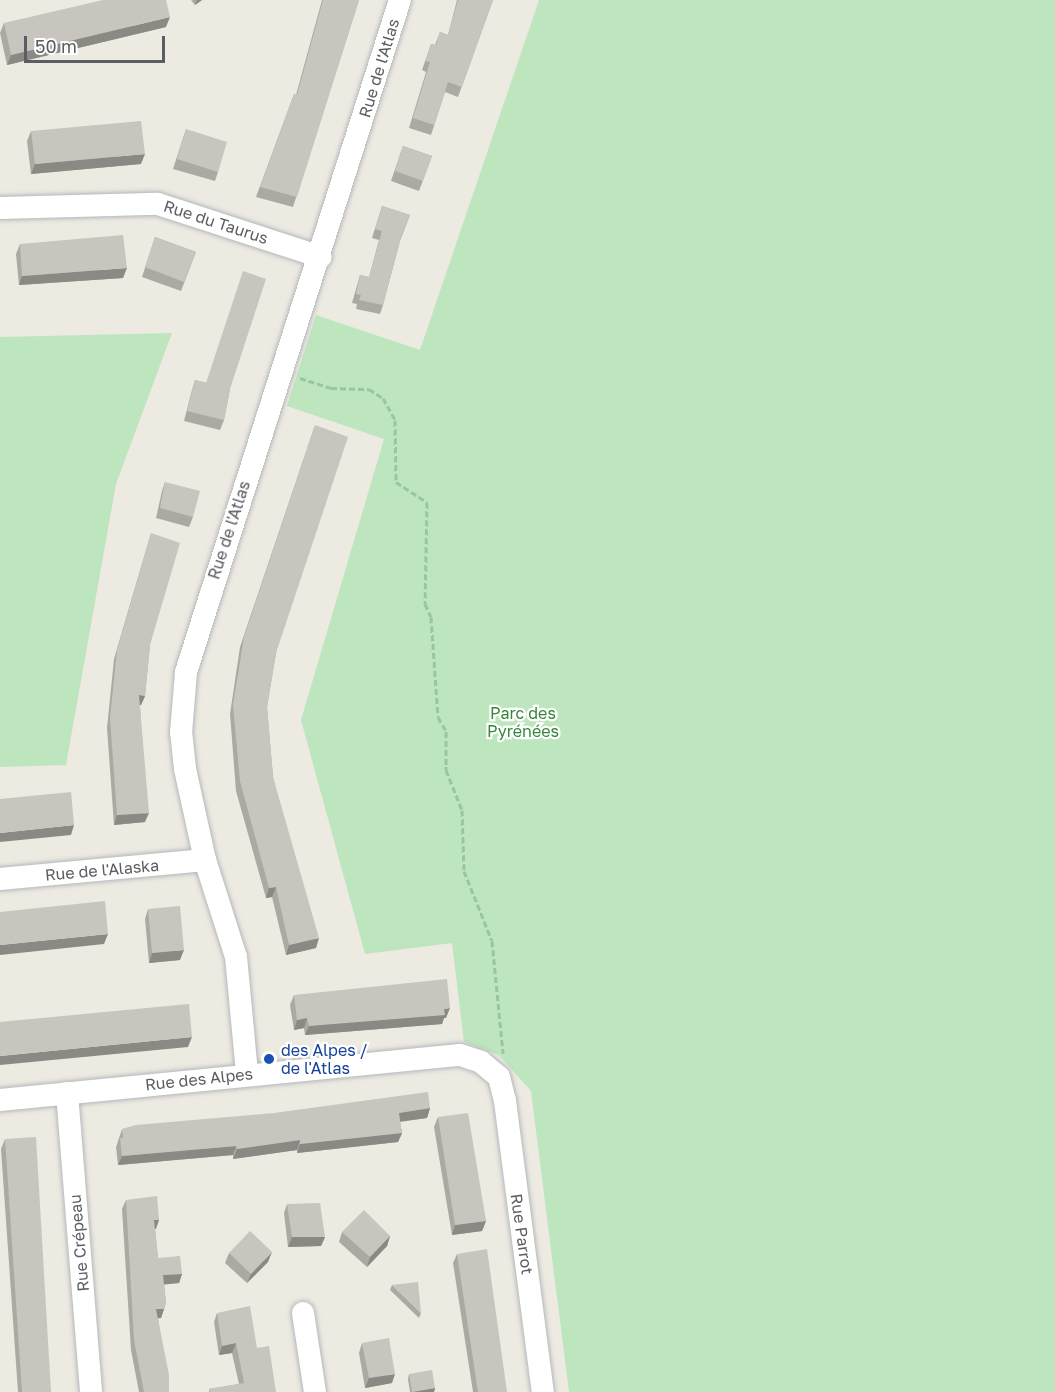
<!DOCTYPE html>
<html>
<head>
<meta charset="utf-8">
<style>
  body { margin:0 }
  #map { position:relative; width:1055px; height:1392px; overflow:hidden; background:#edeae1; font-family:"Golos Text",sans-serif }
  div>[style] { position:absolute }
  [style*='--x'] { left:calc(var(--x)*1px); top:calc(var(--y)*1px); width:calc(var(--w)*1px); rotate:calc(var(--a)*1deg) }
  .green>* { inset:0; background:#bde5be }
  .path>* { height:3px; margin-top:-1.5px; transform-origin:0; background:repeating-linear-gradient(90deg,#96c6a4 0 6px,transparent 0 9px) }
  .roads { filter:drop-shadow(0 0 2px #b4b7bc) drop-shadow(0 0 2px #b4b7bc) }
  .minor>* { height:22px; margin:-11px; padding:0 11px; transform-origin:11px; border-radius:11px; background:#fff }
  .wall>* { inset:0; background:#aca9a3 }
  .shaded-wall>* { inset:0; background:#8c8985 }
  .building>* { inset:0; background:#c8c4be }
  .dots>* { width:16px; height:16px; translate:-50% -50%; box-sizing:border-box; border:3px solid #fff; border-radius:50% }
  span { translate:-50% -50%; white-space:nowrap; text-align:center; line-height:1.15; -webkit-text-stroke:4.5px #fff; paint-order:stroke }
  .street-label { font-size:16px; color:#5a5d62 }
  .park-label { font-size:16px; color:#34863a }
  .transit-label { font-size:16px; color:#164399 }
  .left { translate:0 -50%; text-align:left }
  .scale { position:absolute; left:24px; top:36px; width:141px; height:27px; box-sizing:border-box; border:3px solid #5a5d62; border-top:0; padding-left:8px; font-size:18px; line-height:21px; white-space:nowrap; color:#5a5d62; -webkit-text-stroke:4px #fff; paint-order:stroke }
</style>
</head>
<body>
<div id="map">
  <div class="green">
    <i style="clip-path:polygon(539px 0,1055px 0,1055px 1392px,569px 1392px,531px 1091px,499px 1055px,464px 1042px,452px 943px,365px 954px,301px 720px,384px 439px,287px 406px,316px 315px,420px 350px)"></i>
    <i style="clip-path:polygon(172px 333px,116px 484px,66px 765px,0 767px,0 337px)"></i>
  </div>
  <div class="path">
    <i style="--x:300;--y:378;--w:33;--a:18"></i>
    <i style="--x:331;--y:388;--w:38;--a:2"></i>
    <i style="--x:369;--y:389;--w:17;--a:33"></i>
    <i style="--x:383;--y:398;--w:25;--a:61"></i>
    <i style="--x:395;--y:420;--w:62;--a:89.1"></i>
    <i style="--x:396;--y:482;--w:37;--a:33"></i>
    <i style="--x:427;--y:502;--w:102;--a:91.1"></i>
    <i style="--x:425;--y:604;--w:14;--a:65"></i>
    <i style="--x:431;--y:617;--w:100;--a:86"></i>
    <i style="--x:438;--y:717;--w:16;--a:60"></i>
    <i style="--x:446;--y:731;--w:39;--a:90"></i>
    <i style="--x:446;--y:770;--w:43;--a:68.2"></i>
    <i style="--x:462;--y:810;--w:61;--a:88.1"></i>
    <i style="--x:464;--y:871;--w:75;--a:68.2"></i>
    <i style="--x:492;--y:941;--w:113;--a:84.4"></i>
  </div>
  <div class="roads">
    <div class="minor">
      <i style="--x:0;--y:208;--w:158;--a:-1.5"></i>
      <i style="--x:158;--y:204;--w:171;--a:18"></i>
      <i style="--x:0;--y:879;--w:206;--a:-5.3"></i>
      <i style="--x:247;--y:1073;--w:117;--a:-95.4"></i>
      <i style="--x:236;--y:957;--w:102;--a:-107.7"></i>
      <i style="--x:205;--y:860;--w:93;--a:-102.4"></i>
      <i style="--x:185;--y:769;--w:36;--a:-96"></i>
      <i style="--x:181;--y:733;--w:61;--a:-85.3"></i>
      <i style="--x:186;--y:672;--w:705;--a:-72.34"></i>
      <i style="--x:67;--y:1093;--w:300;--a:85.4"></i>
      <i style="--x:0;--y:1100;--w:462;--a:-5.6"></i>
      <i style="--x:460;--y:1055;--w:22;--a:18"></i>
      <i style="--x:481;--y:1062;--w:23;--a:40"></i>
      <i style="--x:499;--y:1077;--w:25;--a:76"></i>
      <i style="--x:505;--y:1101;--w:293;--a:82.6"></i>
      <i style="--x:303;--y:1313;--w:80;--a:81.4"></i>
    </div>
  </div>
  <div class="wall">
    <i style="clip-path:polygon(191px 0,202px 0,195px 5px)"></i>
    <i style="clip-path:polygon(322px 0,359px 0,293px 207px,256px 197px,294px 94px,296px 95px)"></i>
    <i style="clip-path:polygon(457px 0,493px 0,458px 97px,445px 92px,431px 135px,409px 128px,426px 72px,422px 70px,431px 44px,435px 45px,440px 32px,448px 35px)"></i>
    <i style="clip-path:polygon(4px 23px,166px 27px,7px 65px,0 33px)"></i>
    <i style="clip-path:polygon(186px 129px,218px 172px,215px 181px,173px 169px)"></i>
    <i style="clip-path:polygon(31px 131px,141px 164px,31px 174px,27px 141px)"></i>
    <i style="clip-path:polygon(403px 146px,432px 156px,419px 191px,391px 181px)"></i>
    <i style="clip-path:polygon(382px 206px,410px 215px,400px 241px,383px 305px,380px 314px,356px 309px,357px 304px,352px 303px,360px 275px,369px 277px,379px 240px,372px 238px)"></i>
    <i style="clip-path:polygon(155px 237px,196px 252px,181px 291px,142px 277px)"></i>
    <i style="clip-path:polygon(20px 244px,123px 278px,19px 285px,16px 254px)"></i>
    <i style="clip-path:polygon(195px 380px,230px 389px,224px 420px,220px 430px,184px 421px,192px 390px)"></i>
    <i style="clip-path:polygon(315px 425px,276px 653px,267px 707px,273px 777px,316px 948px,286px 955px,272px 897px,266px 898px,236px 791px,230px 714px,240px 647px)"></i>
    <i style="clip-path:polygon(165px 482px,193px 517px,189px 527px,156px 518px,162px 491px)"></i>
    <i style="clip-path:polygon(151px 533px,150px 645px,145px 696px,141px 705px,140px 705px,145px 822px,114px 825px,107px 728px,114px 659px)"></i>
    <i style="clip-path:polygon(148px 909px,180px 960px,149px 963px,145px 919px)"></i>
    <i style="clip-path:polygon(294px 995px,446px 1018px,444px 1018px,442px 1024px,305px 1035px,304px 1028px,294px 1030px,290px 1005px)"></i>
    <i style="clip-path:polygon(430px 1108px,427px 1118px,400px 1122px,402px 1133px,398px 1142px,297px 1153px,297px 1150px,233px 1159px,233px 1155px,118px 1165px,116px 1147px,122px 1129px)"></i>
    <i style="clip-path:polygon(438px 1117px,486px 1221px,482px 1231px,452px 1235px,434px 1127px)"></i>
    <i style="clip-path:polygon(5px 1139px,51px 1392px,18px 1392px,1px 1149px)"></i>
    <i style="clip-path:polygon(126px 1200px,159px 1220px,155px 1229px,158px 1258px,182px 1274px,179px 1283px,164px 1284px,166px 1303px,161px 1318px,158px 1318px,169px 1392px,139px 1392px,131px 1350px,122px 1209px)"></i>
    <i style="clip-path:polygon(287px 1204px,325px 1237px,321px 1246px,288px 1247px,284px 1213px)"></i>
    <i style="clip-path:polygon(342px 1232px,390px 1236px,387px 1246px,367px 1267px,339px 1242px)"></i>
    <i style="clip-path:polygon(229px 1253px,268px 1262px,247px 1283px,225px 1263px)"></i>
    <i style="clip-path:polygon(457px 1254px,507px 1392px,473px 1392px,453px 1263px)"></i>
    <i style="clip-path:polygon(392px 1285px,421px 1313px,419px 1318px,390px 1290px)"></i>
    <i style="clip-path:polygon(217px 1313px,257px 1348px,276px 1392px,209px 1392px,209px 1389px,239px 1384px,232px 1353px,219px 1355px,214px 1322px)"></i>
    <i style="clip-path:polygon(362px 1343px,392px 1383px,365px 1388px,359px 1353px)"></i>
    <i style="clip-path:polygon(409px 1374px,435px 1388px,434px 1392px,410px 1392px,408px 1379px)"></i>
  </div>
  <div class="shaded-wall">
    <i style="clip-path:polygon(197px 0,202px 0,195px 5px)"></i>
    <i style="clip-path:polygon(170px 17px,166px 27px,7px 65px,11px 55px)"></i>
    <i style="clip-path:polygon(145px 154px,141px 164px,31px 174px,35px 164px)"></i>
    <i style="clip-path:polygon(127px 268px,123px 278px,19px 285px,22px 276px)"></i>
    <i style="clip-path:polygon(139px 695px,145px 696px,141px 705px,136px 705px)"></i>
    <i style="clip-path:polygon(149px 813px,145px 822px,114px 825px,117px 815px)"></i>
    <i style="clip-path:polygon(74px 825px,71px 835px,0 842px,0 833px)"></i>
    <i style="clip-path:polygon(276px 887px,272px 897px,266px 898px,269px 888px)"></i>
    <i style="clip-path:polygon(108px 934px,104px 944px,0 955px,0 945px)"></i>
    <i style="clip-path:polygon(319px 938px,316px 948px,286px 955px,289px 945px)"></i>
    <i style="clip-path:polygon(184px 950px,180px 960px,149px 963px,152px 953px)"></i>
    <i style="clip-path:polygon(450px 1008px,446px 1018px,444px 1018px,442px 1024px,305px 1035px,309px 1026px)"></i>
    <i style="clip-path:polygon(307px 1018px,304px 1028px,294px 1030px,297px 1020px)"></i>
    <i style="clip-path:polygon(192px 1037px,188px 1047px,0 1065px,0 1056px)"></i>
    <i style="clip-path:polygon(430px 1108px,427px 1118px,396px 1122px,399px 1113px)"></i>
    <i style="clip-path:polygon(402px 1133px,398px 1142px,297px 1153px,300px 1144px)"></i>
    <i style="clip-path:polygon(300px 1140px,297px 1150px,233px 1159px,237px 1149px)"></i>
    <i style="clip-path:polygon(236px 1146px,233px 1155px,118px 1165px,122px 1156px)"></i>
    <i style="clip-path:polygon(154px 1220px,159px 1220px,156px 1229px,151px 1230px)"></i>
    <i style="clip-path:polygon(486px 1221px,482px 1231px,452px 1235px,455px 1225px)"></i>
    <i style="clip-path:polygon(390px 1236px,387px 1246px,367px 1267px,370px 1257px)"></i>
    <i style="clip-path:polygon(292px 1237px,325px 1237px,321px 1246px,288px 1247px)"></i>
    <i style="clip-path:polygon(272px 1252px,268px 1262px,247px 1283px,251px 1274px)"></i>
    <i style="clip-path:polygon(182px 1274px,179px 1283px,160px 1285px,163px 1275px)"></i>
    <i style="clip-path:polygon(156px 1309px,164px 1309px,161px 1318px,153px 1319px)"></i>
    <i style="clip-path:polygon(236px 1343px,232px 1353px,219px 1355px,222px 1346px)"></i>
    <i style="clip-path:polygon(395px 1374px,392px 1383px,365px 1388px,369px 1378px)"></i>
    <i style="clip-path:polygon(435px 1388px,434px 1392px,412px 1392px)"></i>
  </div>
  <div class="building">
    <i style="clip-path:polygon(103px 0,166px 0,170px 17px,11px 55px,4px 23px)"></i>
    <i style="clip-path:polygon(323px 0,359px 0,297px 197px,260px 187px,294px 94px,297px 95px)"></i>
    <i style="clip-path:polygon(458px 0,493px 0,462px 87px,448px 82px,434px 125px,413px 118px,430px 62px,425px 61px,431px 44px,436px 45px,440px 32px,448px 35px)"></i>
    <i style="clip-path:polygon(141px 121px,145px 154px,35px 164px,31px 131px)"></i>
    <i style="clip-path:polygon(186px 129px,227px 142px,218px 172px,177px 159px)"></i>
    <i style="clip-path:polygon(403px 146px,432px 156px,423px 181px,395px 171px)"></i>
    <i style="clip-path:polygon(382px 206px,410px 215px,401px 237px,383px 305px,359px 300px,361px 295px,356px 294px,360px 275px,369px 277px,382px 231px,375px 229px)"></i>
    <i style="clip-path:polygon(123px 235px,127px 268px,22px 276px,20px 244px)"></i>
    <i style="clip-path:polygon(155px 237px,196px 252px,184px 282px,145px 267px)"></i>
    <i style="clip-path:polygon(243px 271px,266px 279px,230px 389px,224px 420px,187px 411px,195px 380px,206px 383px)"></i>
    <i style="clip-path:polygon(315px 425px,348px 437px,276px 653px,267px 707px,273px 777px,319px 938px,289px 945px,276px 887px,269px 888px,240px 781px,233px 705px,244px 637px)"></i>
    <i style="clip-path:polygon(165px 482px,200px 491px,193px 517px,160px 508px)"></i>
    <i style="clip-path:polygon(151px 533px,180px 543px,150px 645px,145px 696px,139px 695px,149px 813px,117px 815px,110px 718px,117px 650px)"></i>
    <i style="clip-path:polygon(71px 792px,74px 825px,0 833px,0 799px)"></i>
    <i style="clip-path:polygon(105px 901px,108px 934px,0 945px,0 912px)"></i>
    <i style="clip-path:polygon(180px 906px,184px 950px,152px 953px,148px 909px)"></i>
    <i style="clip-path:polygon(447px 979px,450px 1008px,444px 1009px,445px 1015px,309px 1026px,307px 1018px,297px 1020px,294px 995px)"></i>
    <i style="clip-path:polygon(189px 1004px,192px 1037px,0 1056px,0 1022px)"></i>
    <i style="clip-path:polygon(428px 1092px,430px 1108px,399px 1113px,402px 1133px,300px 1144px,300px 1140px,237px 1149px,236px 1146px,122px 1156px,120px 1138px,123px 1138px,122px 1129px,136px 1125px,274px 1113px)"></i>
    <i style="clip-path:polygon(468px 1113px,486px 1221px,455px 1225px,438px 1117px)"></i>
    <i style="clip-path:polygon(36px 1137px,51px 1392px,22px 1392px,5px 1139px)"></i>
    <i style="clip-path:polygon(157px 1196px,159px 1220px,154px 1220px,158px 1258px,180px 1256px,182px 1274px,163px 1275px,166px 1303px,164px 1309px,156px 1309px,169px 1375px,169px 1392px,144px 1392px,134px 1340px,126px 1200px)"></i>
    <i style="clip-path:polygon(320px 1203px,325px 1237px,292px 1237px,287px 1204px)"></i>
    <i style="clip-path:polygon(364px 1210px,390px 1236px,370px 1257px,342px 1232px)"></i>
    <i style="clip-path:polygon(250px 1231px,272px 1252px,251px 1274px,229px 1253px)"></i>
    <i style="clip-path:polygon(487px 1249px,507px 1392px,478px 1392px,457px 1254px)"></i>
    <i style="clip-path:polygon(418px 1282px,421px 1313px,392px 1285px)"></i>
    <i style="clip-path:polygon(250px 1306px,257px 1348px,269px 1346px,276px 1392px,210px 1392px,209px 1389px,244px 1383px,236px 1343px,222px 1346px,217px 1313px)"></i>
    <i style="clip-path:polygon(389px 1338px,395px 1374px,369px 1378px,362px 1343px)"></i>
    <i style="clip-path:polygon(432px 1370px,435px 1388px,412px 1392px,409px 1374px)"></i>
  </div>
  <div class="dots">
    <i style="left:269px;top:1059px;background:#1a4fb4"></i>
  </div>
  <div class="street-label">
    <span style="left:379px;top:68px;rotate:-73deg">Rue de l'Atlas</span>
    <span style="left:216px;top:222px;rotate:18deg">Rue du Taurus</span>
    <span style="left:229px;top:530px;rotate:-72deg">Rue de l'Atlas</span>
    <span style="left:102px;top:870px;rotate:-5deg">Rue de l'Alaska</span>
    <span style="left:199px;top:1079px;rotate:-6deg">Rue des Alpes</span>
    <span style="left:522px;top:1234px;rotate:82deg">Rue Parrot</span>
    <span style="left:79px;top:1243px;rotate:-95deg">Rue Crépeau</span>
  </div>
  <div class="park-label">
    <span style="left:523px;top:722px">Parc des<br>Pyrénées</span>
  </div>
  <div class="transit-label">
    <span class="left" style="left:281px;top:1059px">des Alpes /<br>de l'Atlas</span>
  </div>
  <div class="scale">50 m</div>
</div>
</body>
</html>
